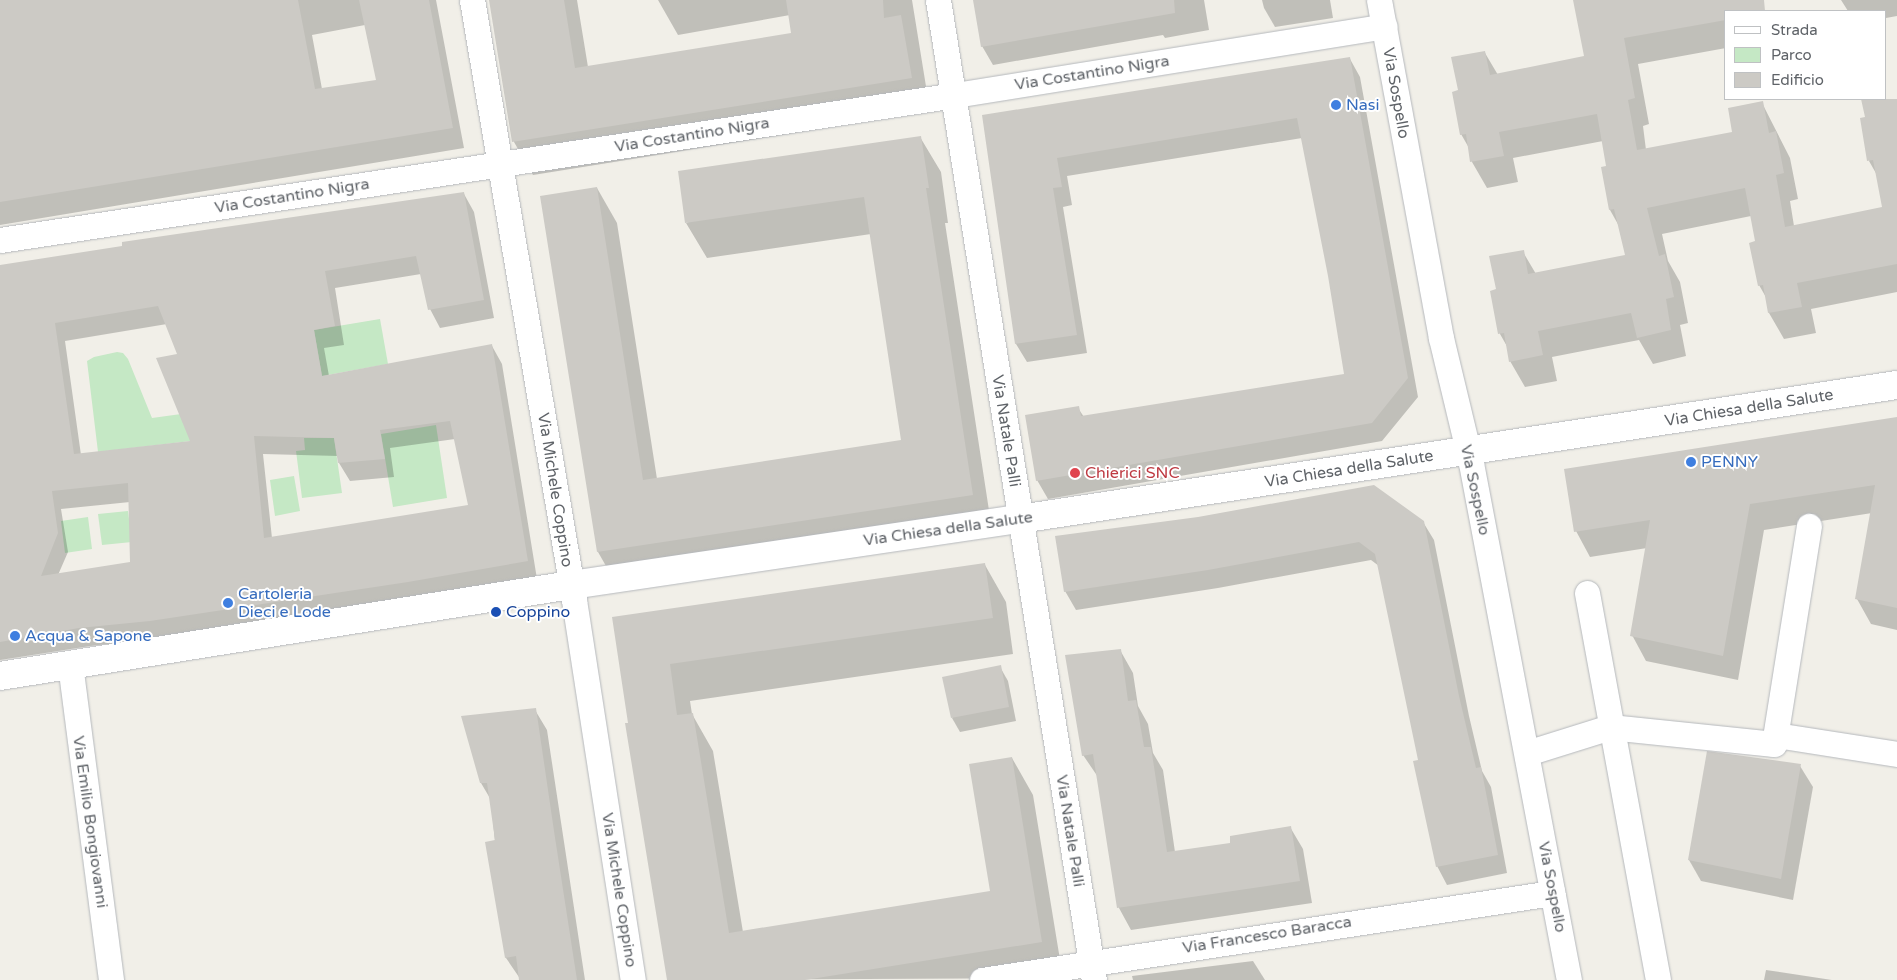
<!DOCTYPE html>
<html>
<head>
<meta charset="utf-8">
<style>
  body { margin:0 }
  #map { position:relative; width:1897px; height:980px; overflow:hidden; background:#f1efe8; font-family:"Varela Round",sans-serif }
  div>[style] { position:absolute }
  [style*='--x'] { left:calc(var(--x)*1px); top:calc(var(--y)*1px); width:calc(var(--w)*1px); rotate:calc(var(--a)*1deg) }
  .green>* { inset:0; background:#c5e8c5 }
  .shadow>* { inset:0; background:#0003 }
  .building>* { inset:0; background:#cccac5 }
  .roads { filter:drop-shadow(0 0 1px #b5b8bc) drop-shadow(0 0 1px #b5b8bc) }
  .street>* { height:25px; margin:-12.5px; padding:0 12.5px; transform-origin:12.5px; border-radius:12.5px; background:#fff }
  .secondary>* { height:28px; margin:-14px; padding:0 14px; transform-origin:14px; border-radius:14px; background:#fff }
  .dots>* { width:14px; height:14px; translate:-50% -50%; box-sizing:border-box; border:2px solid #fff; border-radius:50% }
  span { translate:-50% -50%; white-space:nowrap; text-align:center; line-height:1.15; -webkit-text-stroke:4px #fff; paint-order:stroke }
  .street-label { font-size:16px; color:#5f6368 }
  .shop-label { font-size:16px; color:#366cbe }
  .left { translate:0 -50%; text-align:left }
  .health-label { font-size:16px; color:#be3a42 }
  .transit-label { font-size:16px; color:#164399 }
  .legend { position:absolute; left:1724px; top:10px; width:162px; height:90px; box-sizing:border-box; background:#fff; border:1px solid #bfc1c3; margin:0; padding:6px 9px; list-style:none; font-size:15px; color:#5f6368 }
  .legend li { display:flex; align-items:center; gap:10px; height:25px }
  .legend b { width:25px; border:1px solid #bfc1c3 }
</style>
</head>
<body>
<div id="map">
  <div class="green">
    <i style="clip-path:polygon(380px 319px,388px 364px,322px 376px,314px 330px)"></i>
    <i style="clip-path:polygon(117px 352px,123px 353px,128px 359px,152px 418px,203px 411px,216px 438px,98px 452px,87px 361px,94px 357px)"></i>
    <i style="clip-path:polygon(436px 425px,447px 498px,393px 507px,381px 434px)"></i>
    <i style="clip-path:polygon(304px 438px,334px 438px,342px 493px,302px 498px,296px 451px,305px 450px)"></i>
    <i style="clip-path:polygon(294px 476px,300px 511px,275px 516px,270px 480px)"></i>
    <i style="clip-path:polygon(128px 511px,132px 542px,102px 545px,98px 514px)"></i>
    <i style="clip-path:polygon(88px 517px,92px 549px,65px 553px,61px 521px)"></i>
  </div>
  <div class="shadow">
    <i style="clip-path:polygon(evenodd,0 0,436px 0,464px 148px,0 225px,0 0,365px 25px,377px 81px,322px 89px,312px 35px,365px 25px)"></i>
    <i style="clip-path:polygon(491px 0,577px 0,588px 67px,792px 34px,790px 15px,678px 35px,658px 0,912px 0,930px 111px,533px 175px,514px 142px)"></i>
    <i style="clip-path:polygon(974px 0,1204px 0,1209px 30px,1165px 38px,1163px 35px,993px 65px,982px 46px)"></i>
    <i style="clip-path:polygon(1262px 0,1330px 0,1333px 18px,1275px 27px,1264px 8px)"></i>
    <i style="clip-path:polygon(1574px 0,1737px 0,1739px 11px,1726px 11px,1726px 48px,1638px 64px,1649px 124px,1643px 126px,1646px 150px,1734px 133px,1762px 103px,1790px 158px,1798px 199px,1790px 201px,1794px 226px,1883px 208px,1877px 175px,1869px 161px,1897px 103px,1897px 292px,1811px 309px,1816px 333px,1784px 339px,1769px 313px,1767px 299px,1759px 285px,1757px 242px,1751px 216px,1662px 234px,1668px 261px,1680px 282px,1688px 323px,1680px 325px,1686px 356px,1653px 364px,1639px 340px,1552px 357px,1557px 381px,1525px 387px,1510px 361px,1508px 348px,1500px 334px,1497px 290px,1523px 252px,1536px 274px,1626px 256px,1619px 226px,1610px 210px,1608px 167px,1603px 141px,1513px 158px,1518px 182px,1487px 188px,1472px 162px,1469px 148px,1461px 134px,1459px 91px,1485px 53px,1498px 75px,1585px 57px)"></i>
    <i style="clip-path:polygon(1841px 0,1897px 0,1897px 16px,1886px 18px,1886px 11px,1848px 11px)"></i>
    <i style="clip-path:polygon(1350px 59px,1360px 77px,1418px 397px,1382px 441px,1048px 499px,1037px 480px,1078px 408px,1084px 417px,1345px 375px,1329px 276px,1302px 138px,1067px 176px,1072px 205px,1063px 207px,1087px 353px,1027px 362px,1016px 344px,983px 117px)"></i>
    <i style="clip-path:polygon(920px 137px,941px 172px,948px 223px,945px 223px,992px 530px,618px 587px,598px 552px,541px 197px,597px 188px,617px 223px,657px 479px,903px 441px,871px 234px,707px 258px,686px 223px)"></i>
    <i style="clip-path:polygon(evenodd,464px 194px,474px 212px,494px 318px,440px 328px,430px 309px,421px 274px,335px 288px,344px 345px,324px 348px,329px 376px,492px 346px,502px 364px,537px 579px,160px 638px,90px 646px,0 660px,0 266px,464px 194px,167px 324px,178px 355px,192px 442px,81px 455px,65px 341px,167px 324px,464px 194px,455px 439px,469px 506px,272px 538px,263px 454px,338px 456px,339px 463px,350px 481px,394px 477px,390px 448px,455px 439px,464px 194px,130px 502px,132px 564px,58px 575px,68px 552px,61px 509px,130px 502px)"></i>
    <i style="clip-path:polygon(1897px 418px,1897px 630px,1871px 624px,1857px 599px,1872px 513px,1764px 530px,1738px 680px,1646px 661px,1632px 635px,1647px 548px,1590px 557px,1576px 531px)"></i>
    <i style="clip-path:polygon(1423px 522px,1434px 540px,1469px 716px,1482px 771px,1491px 787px,1507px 873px,1447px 885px,1437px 866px,1420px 761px,1379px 566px,1371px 560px,1218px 588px,1076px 610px,1065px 591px)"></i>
    <i style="clip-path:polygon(985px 565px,1006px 602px,1013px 654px,690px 701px,692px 714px,713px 751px,743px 932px,991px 892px,1012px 758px,1033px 795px,1063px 978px,669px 980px,614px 618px)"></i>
    <i style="clip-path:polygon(1120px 650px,1133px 673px,1138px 706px,1148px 724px,1153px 753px,1163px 770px,1175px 852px,1232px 844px,1290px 827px,1303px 849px,1312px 903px,1131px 930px,1119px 908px,1098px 777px,1083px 755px)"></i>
    <i style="clip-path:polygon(1000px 667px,1008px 681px,1016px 721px,960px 732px,952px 718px)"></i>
    <i style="clip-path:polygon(535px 710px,547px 730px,585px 980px,521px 980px,506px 958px,491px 800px,481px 783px)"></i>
    <i style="clip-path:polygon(1800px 766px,1813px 787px,1793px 900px,1701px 881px,1689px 860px)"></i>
    <i style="clip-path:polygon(1253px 961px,1265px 980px,1133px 980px,1132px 976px)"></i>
    <i style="clip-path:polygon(1766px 970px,1832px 980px,1764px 980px)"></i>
  </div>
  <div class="building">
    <i style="clip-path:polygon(0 0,298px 0,315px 89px,376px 80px,359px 0,429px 0,453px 128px,0 202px)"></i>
    <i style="clip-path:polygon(489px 0,564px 0,575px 68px,791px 33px,786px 0,883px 0,884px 18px,901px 15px,912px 78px,512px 142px)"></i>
    <i style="clip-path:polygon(973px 0,1174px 0,1175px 13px,981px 47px)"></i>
    <i style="clip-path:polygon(1573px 0,1764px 0,1765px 11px,1726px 11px,1726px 20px,1624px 38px,1635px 98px,1628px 100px,1637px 150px,1732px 132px,1728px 108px,1763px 101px,1769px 133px,1776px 131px,1784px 173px,1776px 175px,1785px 227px,1882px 207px,1873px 160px,1867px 161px,1860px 118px,1865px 117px,1861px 99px,1897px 99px,1897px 264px,1797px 283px,1802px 307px,1768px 313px,1763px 285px,1758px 286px,1749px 243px,1755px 241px,1745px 188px,1647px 208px,1659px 256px,1665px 254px,1674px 297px,1666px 299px,1671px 330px,1637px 338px,1631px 313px,1538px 331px,1543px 355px,1509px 362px,1504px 333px,1498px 334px,1490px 291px,1496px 289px,1489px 256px,1524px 250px,1528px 274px,1625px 255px,1614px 209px,1609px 210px,1601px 167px,1606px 166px,1597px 114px,1499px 132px,1504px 156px,1470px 162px,1466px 134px,1460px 135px,1452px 92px,1458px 90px,1451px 57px,1485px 51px,1490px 75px,1584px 56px)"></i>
    <i style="clip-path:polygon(1350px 57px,1408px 378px,1372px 423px,1036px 481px,1025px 415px,1079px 406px,1081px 416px,1344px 374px,1328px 276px,1297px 118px,1057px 158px,1062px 187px,1053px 188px,1077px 335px,1015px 344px,982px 115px)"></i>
    <i style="clip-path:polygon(921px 136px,929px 188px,926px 188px,973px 495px,597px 552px,540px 196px,597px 187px,643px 480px,901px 440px,864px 197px,685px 223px,678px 171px)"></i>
    <i style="clip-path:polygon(evenodd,464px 192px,484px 300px,428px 310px,416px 256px,325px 271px,335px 326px,314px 330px,322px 376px,492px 344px,528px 561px,408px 582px,150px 621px,79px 628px,0 642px,0 265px,122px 246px,122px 242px,464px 192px,158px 306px,177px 354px,156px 358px,190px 441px,74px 454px,55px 323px,158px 306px,464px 192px,450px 421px,468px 505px,264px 538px,254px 436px,334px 438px,338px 463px,385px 459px,380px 430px,450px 421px,464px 192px,128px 483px,130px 562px,41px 576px,58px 533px,52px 491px,128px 483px)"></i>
    <i style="clip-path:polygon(1897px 417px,1897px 608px,1855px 599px,1875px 485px,1750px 504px,1723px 656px,1630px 636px,1650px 520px,1574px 532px,1564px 469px)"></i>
    <i style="clip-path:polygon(1374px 485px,1424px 521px,1459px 696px,1476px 768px,1481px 767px,1498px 855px,1436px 867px,1413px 761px,1418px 760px,1375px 554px,1359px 542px,1208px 570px,1064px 592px,1055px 536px,1198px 517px)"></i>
    <i style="clip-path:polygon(985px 563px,993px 618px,670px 664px,677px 715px,693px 713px,729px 933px,990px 891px,969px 764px,1012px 757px,1042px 942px,805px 980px,667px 980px,625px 723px,628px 723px,612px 617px)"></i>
    <i style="clip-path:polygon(1121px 649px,1128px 701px,1136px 700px,1144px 747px,1151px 747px,1167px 852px,1230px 843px,1230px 836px,1291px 826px,1300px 881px,1117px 908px,1093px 754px,1082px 756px,1065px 655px)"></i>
    <i style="clip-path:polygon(1001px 665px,1009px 707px,951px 718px,942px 677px)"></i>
    <i style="clip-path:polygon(536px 708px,554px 831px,577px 980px,519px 980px,516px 956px,505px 958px,485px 842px,495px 840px,487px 783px,480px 783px,461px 716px)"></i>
    <i style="clip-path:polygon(1707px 751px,1801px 764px,1781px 879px,1688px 860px)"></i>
  </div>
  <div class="roads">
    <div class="street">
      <i style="--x:472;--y:0;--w:609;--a:80.35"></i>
      <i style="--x:574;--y:600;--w:385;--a:81.2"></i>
      <i style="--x:938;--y:0;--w:992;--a:80.96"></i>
      <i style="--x:1379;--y:0;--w:344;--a:79.6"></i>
      <i style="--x:1441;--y:338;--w:129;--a:76.5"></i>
      <i style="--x:1471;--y:463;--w:526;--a:79.27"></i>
      <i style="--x:0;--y:240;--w:966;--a:-8.63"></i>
      <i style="--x:955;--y:95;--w:435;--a:-9.1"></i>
      <i style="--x:1587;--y:593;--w:393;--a:79.6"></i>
      <i style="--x:70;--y:664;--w:319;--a:82.6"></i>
      <i style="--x:1776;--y:735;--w:122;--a:8.9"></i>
      <i style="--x:1527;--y:753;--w:87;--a:-17.4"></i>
      <i style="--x:1610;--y:727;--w:165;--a:5.9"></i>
      <i style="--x:1774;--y:744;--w:221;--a:-80.9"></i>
      <i style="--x:982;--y:980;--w:577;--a:-8.68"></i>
    </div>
    <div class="secondary">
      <i style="--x:0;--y:676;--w:578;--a:-9.06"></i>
      <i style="--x:571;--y:585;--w:454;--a:-8.4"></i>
      <i style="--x:1020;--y:519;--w:887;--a:-8.69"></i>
    </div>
  </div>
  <div class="dots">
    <i style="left:1336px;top:105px;background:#3f7fe0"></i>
    <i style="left:1691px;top:462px;background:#3f7fe0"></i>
    <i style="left:1075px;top:473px;background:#e0444e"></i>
    <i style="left:228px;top:603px;background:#3f7fe0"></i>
    <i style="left:496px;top:612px;background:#1a4fb4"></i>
    <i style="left:15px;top:636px;background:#3f7fe0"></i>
  </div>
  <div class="street-label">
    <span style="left:1092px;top:73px;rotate:-9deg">Via Costantino Nigra</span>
    <span style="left:1396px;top:93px;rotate:80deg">Via Sospello</span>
    <span style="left:692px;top:135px;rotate:-9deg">Via Costantino Nigra</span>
    <span style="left:292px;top:196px;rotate:-9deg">Via Costantino Nigra</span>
    <span style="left:1749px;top:408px;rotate:-9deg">Via Chiesa della Salute</span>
    <span style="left:1006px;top:431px;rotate:81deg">Via Natale Palli</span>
    <span style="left:1349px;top:469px;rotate:-9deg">Via Chiesa della Salute</span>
    <span style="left:555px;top:490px;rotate:81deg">Via Michele Coppino</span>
    <span style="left:1475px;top:490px;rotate:78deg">Via Sospello</span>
    <span style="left:948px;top:529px;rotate:-8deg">Via Chiesa della Salute</span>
    <span style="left:90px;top:822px;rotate:82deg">Via Emilio Bongiovanni</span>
    <span style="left:1070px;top:831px;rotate:81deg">Via Natale Palli</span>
    <span style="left:1552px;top:887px;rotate:79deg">Via Sospello</span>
    <span style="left:619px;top:890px;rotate:81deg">Via Michele Coppino</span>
    <span style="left:1267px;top:935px;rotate:-9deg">Via Francesco Baracca</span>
  </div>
  <div class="shop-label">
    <span class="left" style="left:1346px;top:105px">Nasi</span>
    <span class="left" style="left:1701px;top:462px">PENNY</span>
    <span class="left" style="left:238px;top:603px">Cartoleria<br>Dieci e Lode</span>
    <span class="left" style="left:25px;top:636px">Acqua &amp; Sapone</span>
  </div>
  <div class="health-label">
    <span class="left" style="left:1085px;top:473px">Chierici SNC</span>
  </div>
  <div class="transit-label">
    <span class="left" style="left:506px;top:612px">Coppino</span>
  </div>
  <ul class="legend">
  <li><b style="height:6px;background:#fff"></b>Strada</li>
  <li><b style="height:14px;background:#c5e8c5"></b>Parco</li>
  <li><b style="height:14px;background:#cccac5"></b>Edificio</li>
  </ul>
</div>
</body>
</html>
